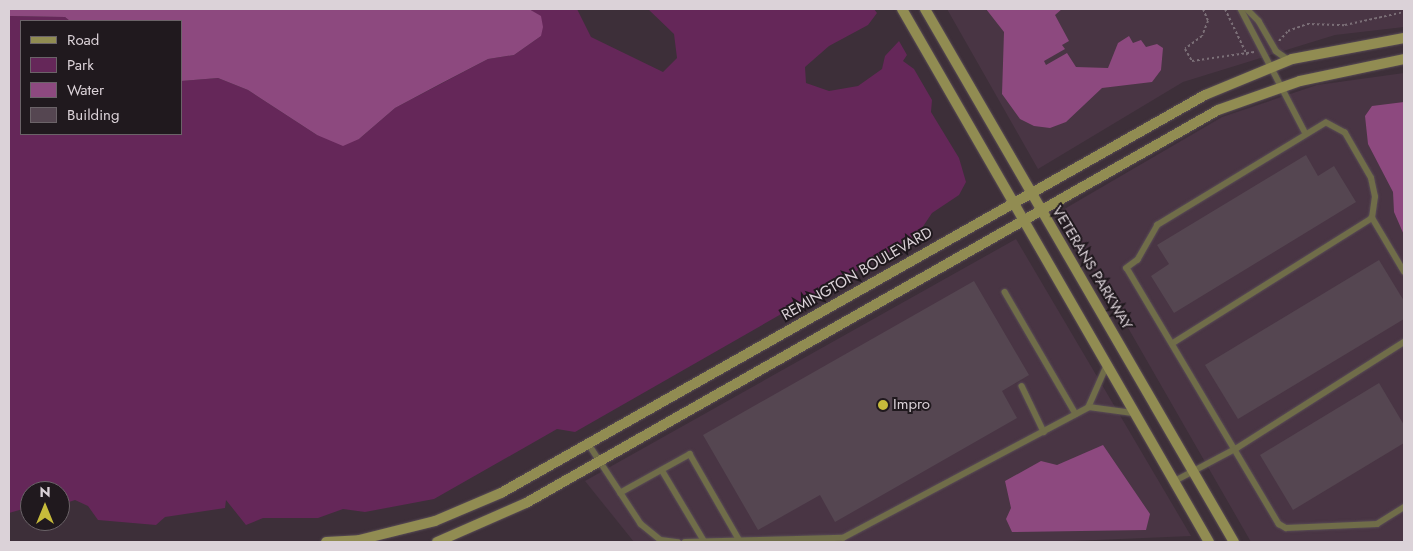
<!DOCTYPE html>
<html>
<head>
<meta charset="utf-8">
<style>
  body { margin:0 }
  #map { position:relative; width:1413px; height:551px; overflow:hidden; background:#3d2f39; font-family:Jost,sans-serif }
  div>[style] { position:absolute }
  [style*='--x'] { left:calc(var(--x)*1px); top:calc(var(--y)*1px); width:calc(var(--w)*1px); rotate:calc(var(--a)*1deg) }
  .built>* { inset:0; background:#493544 }
  .green>* { inset:0; background:#652759 }
  .water>* { inset:0; background:#8d497f }
  .building>* { inset:0; background:#554651 }
  .path>* { height:2px; margin-top:-1px; transform-origin:0; background:repeating-linear-gradient(90deg,#7b6f77 0 2.5px,transparent 0 5px) }
  .roads { filter:drop-shadow(0 0 1px #594c56) drop-shadow(0 0 1px #594c56) }
  .lane>* { height:5.5px; margin:-2.75px; padding:0 2.75px; transform-origin:2.75px; border-radius:2.75px; background:#706d49 }
  .secondary>* { height:10px; margin:-5px; padding:0 5px; transform-origin:5px; border-radius:5px; background:#918c52 }
  .dots>* { width:14px; height:14px; translate:-50% -50%; box-sizing:border-box; border:2px solid #20191e; border-radius:50% }
  span { translate:-50% -50%; white-space:nowrap; text-align:center; line-height:1.15; -webkit-text-stroke:4px #20191e; paint-order:stroke }
  .street-label { font-size:15px; color:#dbd2d8 }
  .poi-label { font-size:15px; color:#dbd2d8 }
  .left { translate:0 -50%; text-align:left }
  .frame { position:absolute; inset:0; border:10px solid #dbd2d8; pointer-events:none }
  .legend { position:absolute; left:20px; top:20px; width:162px; height:115px; box-sizing:border-box; background:#20191e; border:1px solid #6b6368; margin:0; padding:6px 9px; list-style:none; font-size:15px; color:#dbd2d8 }
  .legend li { display:flex; align-items:center; gap:10px; height:25px }
  .legend b { width:25px; border:1px solid #6b6368 }
  .north { position:absolute; left:20px; top:481px; width:50px; height:50px; box-sizing:border-box; background:#20191e; border:1px solid #6b6368; border-radius:50%; rotate:0deg; font-size:14px; font-weight:700; line-height:20px; text-align:center; color:#dbd2d8 }
  .north::after { content:''; display:block; margin:auto; width:18px; height:22px; background:#c7bb3b; clip-path:polygon(50% 0,100% 100%,50% 72%,0 100%) }
</style>
</head>
<body>
<div id="map">
  <div class="built">
    <i style="clip-path:polygon(947px 9px,1404px 9px,1404px 27px,1335px 35px,1183px 82px,1038px 169px)"></i>
    <i style="clip-path:polygon(1404px 73px,1404px 542px,1251px 542px,1061px 211px,1222px 117px,1317px 85px)"></i>
    <i style="clip-path:polygon(1016px 239px,1191px 536px,1050px 542px,634px 542px,585px 481px)"></i>
  </div>
  <div class="green">
    <i style="clip-path:polygon(529px 9px,577px 9px,591px 37px,663px 72px,677px 58px,674px 34px,648px 9px,874px 9px,877px 13px,868px 25px,829px 46px,805px 67px,806px 83px,829px 91px,858px 86px,882px 69px,885px 56px,899px 41px,907px 55px,903px 61px,914px 69px,932px 100px,931px 112px,959px 158px,966px 182px,959px 195px,932px 213px,916px 237px,575px 432px,557px 429px,434px 499px,365px 512px,343px 509px,318px 518px,263px 518px,246px 525px,226px 500px,225px 508px,165px 517px,156px 525px,98px 520px,88px 506px,75px 500px,60px 505px,60px 491px,30px 491px,30px 507px,9px 513px,9px 16px,65px 17px,70px 21px,21px 21px,21px 134px,181px 134px,181px 81px,218px 78px,248px 90px,317px 135px,359px 139px,395px 108px,488px 59px,514px 55px,541px 36px,541px 17px)"></i>
  </div>
  <div class="water">
    <i style="clip-path:polygon(9px 9px,529px 9px,541px 16px,543px 27px,541px 36px,514px 55px,488px 59px,440px 84px,395px 108px,359px 139px,343px 146px,317px 135px,248px 90px,218px 78px,181px 81px,181px 21px,70px 21px,65px 17px,9px 16px)"></i>
    <i style="clip-path:polygon(986px 9px,1062px 9px,1055px 15px,1069px 41px,1062px 45px,1065px 49px,1044px 61px,1046px 65px,1067px 53px,1076px 67px,1108px 68px,1118px 43px,1129px 36px,1133px 43px,1141px 40px,1146px 47px,1157px 44px,1163px 48px,1161px 70px,1152px 82px,1102px 88px,1066px 122px,1050px 128px,1034px 126px,1020px 119px,1002px 94px,1004px 32px)"></i>
    <i style="clip-path:polygon(1404px 102px,1404px 235px,1394px 212px,1393px 192px,1368px 144px,1365px 116px,1372px 106px)"></i>
    <i style="clip-path:polygon(1103px 445px,1150px 514px,1146px 530px,1012px 532px,1006px 519px,1011px 508px,1005px 481px,1041px 461px,1057px 465px)"></i>
  </div>
  <div class="building">
    <i style="clip-path:polygon(1306px 155px,1318px 176px,1334px 166px,1356px 202px,1174px 313px,1151px 276px,1169px 264px,1157px 245px)"></i>
    <i style="clip-path:polygon(1379px 260px,1404px 301px,1404px 319px,1238px 419px,1205px 365px)"></i>
    <i style="clip-path:polygon(974px 281px,1029px 375px,1002px 391px,1017px 418px,835px 522px,820px 495px,758px 530px,703px 435px)"></i>
    <i style="clip-path:polygon(1379px 383px,1404px 425px,1404px 443px,1293px 510px,1260px 455px)"></i>
  </div>
  <div class="path">
    <i style="--x:1203;--y:9;--w:13;--a:67"></i>
    <i style="--x:1208;--y:21;--w:16;--a:112"></i>
    <i style="--x:1202;--y:36;--w:21;--a:143"></i>
    <i style="--x:1185;--y:49;--w:14;--a:60"></i>
    <i style="--x:1192;--y:61;--w:63;--a:-8.3"></i>
    <i style="--x:1225;--y:9;--w:51;--a:64.4"></i>
    <i style="--x:1279;--y:41;--w:13;--a:-48"></i>
    <i style="--x:1288;--y:31;--w:20;--a:-20"></i>
    <i style="--x:1307;--y:24;--w:38;--a:2"></i>
    <i style="--x:1345;--y:25;--w:60;--a:-12.4"></i>
  </div>
  <div class="roads">
    <div class="lane">
      <i style="--x:1241;--y:9;--w:139;--a:62.5"></i>
      <i style="--x:1247;--y:9;--w:17;--a:45"></i>
      <i style="--x:1259;--y:21;--w:34;--a:60"></i>
      <i style="--x:1276;--y:51;--w:16;--a:35"></i>
      <i style="--x:1404;--y:272;--w:63;--a:-120.7"></i>
      <i style="--x:1372;--y:218;--w:21;--a:-82"></i>
      <i style="--x:1375;--y:197;--w:19;--a:-102"></i>
      <i style="--x:1371;--y:178;--w:52;--a:-120"></i>
      <i style="--x:1345;--y:133;--w:21;--a:-152"></i>
      <i style="--x:1326;--y:123;--w:197;--a:148.7"></i>
      <i style="--x:1158;--y:225;--w:40;--a:119.7"></i>
      <i style="--x:1138;--y:260;--w:14;--a:144"></i>
      <i style="--x:1127;--y:268;--w:298;--a:59.3"></i>
      <i style="--x:1279;--y:524;--w:8;--a:30"></i>
      <i style="--x:1286;--y:528;--w:91;--a:-2.5"></i>
      <i style="--x:1377;--y:524;--w:32;--a:-32"></i>
      <i style="--x:1005;--y:292;--w:141;--a:59.8"></i>
      <i style="--x:1173;--y:343;--w:235;--a:-32.1"></i>
      <i style="--x:1107;--y:366;--w:45;--a:113.7"></i>
      <i style="--x:1089;--y:407;--w:44;--a:7.8"></i>
      <i style="--x:1022;--y:386;--w:51;--a:64.4"></i>
      <i style="--x:588;--y:443;--w:97;--a:56.8"></i>
      <i style="--x:641;--y:524;--w:26;--a:39"></i>
      <i style="--x:661;--y:540;--w:17;--a:7"></i>
      <i style="--x:662;--y:470;--w:84;--a:59.2"></i>
      <i style="--x:1175;--y:481;--w:70;--a:-28"></i>
      <i style="--x:1237;--y:448;--w:198;--a:-32.4"></i>
      <i style="--x:620;--y:493;--w:80;--a:-29.1"></i>
      <i style="--x:690;--y:454;--w:100;--a:60.1"></i>
      <i style="--x:685;--y:542;--w:158;--a:-1.5"></i>
      <i style="--x:843;--y:538;--w:279;--a:-28"></i>
    </div>
    <div class="secondary">
      <i style="--x:902;--y:9;--w:615;--a:60.06"></i>
      <i style="--x:925;--y:9;--w:616;--a:59.9"></i>
      <i style="--x:326;--y:542;--w:33;--a:-3"></i>
      <i style="--x:359;--y:540;--w:78;--a:-14"></i>
      <i style="--x:435;--y:521;--w:72;--a:-23"></i>
      <i style="--x:501;--y:493;--w:809;--a:-29.48"></i>
      <i style="--x:1205;--y:95;--w:94;--a:-22.5"></i>
      <i style="--x:1292;--y:59;--w:114;--a:-10.6"></i>
      <i style="--x:437;--y:542;--w:97;--a:-23.7"></i>
      <i style="--x:526;--y:503;--w:796;--a:-29.59"></i>
      <i style="--x:1218;--y:110;--w:87;--a:-19.5"></i>
      <i style="--x:1300;--y:81;--w:106;--a:-11.9"></i>
    </div>
  </div>
  <div class="dots">
    <i style="left:883px;top:405px;background:#c7bb3b"></i>
  </div>
  <div class="street-label">
    <span style="left:1092px;top:268px;rotate:59deg">VETERANS PARKWAY</span>
    <span style="left:857px;top:274px;rotate:-30deg">REMINGTON BOULEVARD</span>
  </div>
  <div class="poi-label">
    <span class="left" style="left:893px;top:405px">Impro</span>
  </div>
  <div class="frame"></div>
  <ul class="legend">
  <li><b style="height:6px;background:#918c52"></b>Road</li>
  <li><b style="height:14px;background:#652759"></b>Park</li>
  <li><b style="height:14px;background:#8d497f"></b>Water</li>
  <li><b style="height:14px;background:#554651"></b>Building</li>
  </ul>
  <div class="north">N</div>
</div>
</body>
</html>
